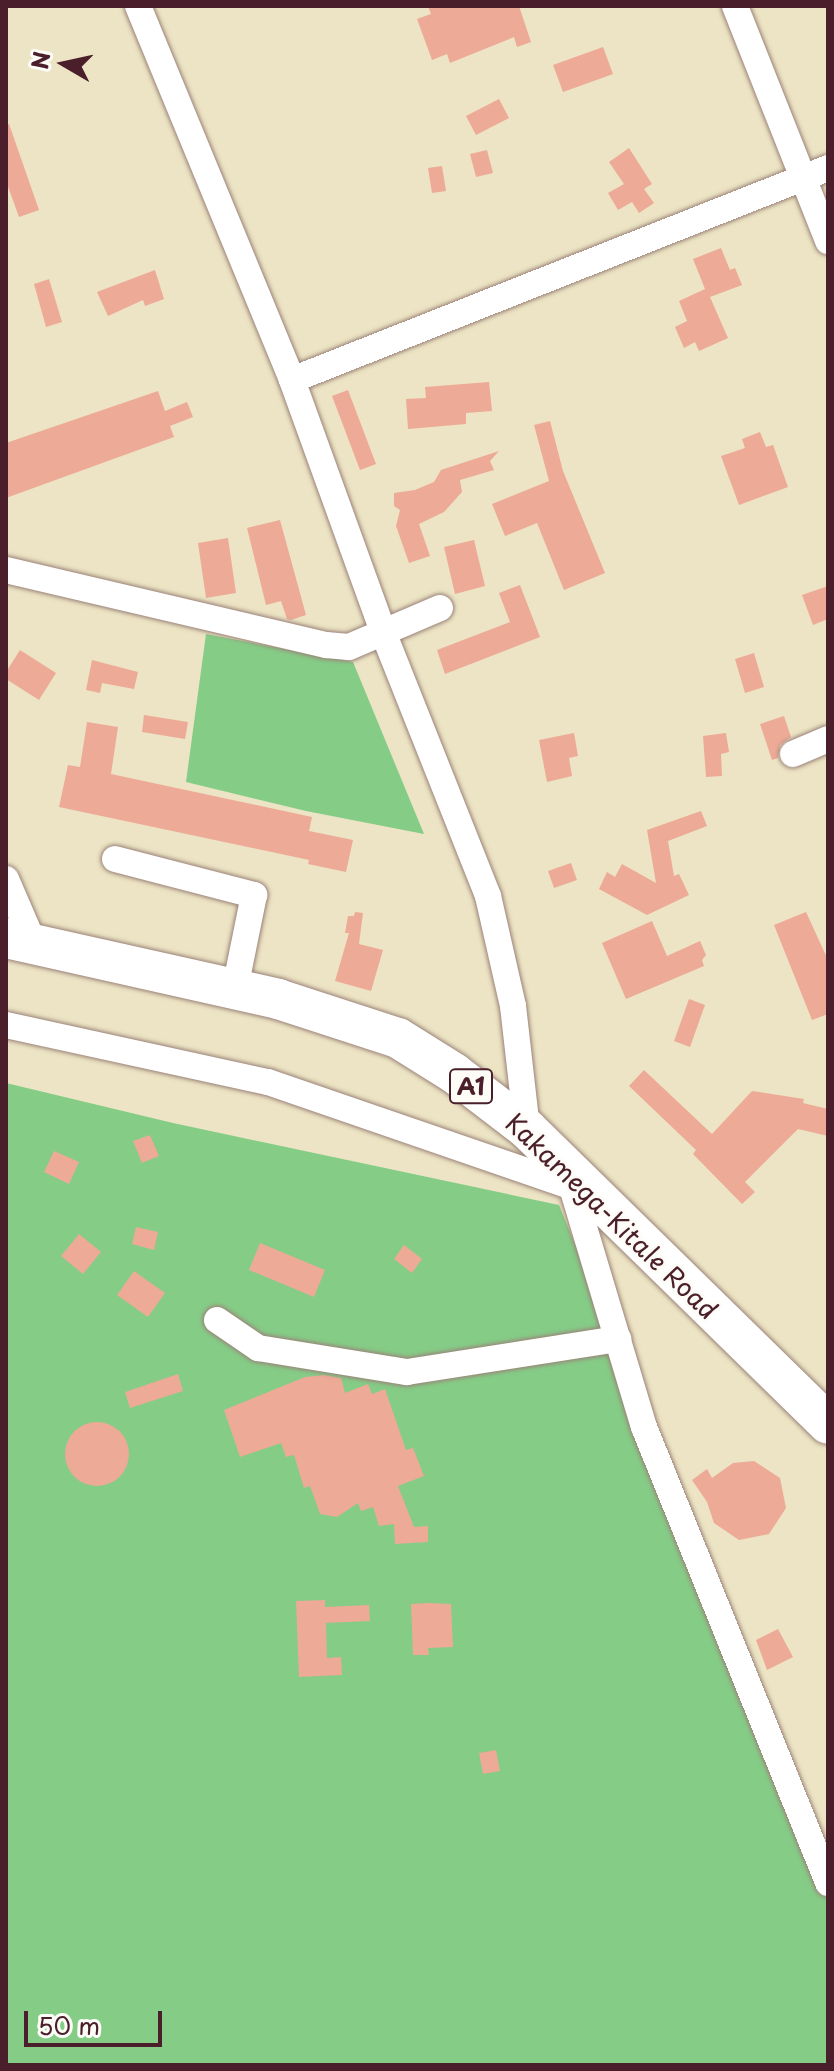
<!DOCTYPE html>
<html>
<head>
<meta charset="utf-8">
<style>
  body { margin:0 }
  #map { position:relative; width:834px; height:2071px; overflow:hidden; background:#ece4c4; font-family:"Playpen Sans",sans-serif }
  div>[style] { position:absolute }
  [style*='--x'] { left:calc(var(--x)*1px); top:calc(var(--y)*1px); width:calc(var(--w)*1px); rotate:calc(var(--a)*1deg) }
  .green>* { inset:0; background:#85cc87 }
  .building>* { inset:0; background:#edaa97 }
  .round { border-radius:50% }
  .roads { filter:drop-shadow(0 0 2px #9b8278) drop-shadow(0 0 2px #9b8278) }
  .minor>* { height:26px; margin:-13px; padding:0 13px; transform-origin:13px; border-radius:13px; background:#fff }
  .highway>* { height:40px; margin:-20px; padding:0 20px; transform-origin:20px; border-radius:20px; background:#fff }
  span { translate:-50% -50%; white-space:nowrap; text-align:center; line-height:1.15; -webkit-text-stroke:6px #fdfcf7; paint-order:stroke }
  .shield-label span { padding:2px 6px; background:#fdfcf7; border:2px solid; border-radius:6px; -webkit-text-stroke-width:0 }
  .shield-label { font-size:24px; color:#4a1f2b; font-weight:700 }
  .street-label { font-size:26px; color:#4a1f2b }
  .frame { position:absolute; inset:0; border:8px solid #4a1f2b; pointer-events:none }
  .north { position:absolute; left:24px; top:24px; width:80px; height:80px; -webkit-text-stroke:6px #fdfcf7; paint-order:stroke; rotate:279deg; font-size:22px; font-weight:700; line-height:32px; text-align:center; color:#4a1f2b }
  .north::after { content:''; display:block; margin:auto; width:28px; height:36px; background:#4a1f2b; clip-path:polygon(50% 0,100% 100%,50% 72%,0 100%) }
  .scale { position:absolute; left:24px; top:2011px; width:138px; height:36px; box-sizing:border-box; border:4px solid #4a1f2b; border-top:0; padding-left:10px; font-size:24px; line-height:28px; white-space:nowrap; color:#4a1f2b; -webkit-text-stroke:6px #fdfcf7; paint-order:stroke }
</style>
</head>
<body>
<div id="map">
  <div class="green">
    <i style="clip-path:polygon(206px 634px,353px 662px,424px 834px,306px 811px,186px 782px)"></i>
    <i style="clip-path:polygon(6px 1083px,173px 1123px,559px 1205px,828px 1866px,828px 2065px,6px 2065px)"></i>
  </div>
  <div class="building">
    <i style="clip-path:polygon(428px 6px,519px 6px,531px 42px,517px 47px,514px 37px,450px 63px,447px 54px,432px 60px,417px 19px,431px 14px)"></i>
    <i style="clip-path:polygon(603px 47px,613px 74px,563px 92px,553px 65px)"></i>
    <i style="clip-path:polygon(499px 99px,509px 118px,476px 135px,466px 116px)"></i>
    <i style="clip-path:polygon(9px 124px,39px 210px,19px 217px,6px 181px,6px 125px)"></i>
    <i style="clip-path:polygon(629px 148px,652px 184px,644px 189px,654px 203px,639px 213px,632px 202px,618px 210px,608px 193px,624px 184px,609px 162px)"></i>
    <i style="clip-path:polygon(487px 150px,493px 173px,476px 177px,470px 154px)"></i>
    <i style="clip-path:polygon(442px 166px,446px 191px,432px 193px,428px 168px)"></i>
    <i style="clip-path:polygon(721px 248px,730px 270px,735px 268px,742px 285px,710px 297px,728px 338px,699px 351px,695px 342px,684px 348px,675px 327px,687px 321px,679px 301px,705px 289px,693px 259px)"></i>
    <i style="clip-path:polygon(155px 270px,164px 299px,145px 306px,143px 300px,108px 316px,97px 292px)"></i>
    <i style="clip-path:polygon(49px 279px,62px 322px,46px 327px,34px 284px)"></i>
    <i style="clip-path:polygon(489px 382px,492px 411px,466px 413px,466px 424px,408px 429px,406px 399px,426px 398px,425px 387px)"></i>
    <i style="clip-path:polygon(348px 390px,376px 464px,360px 470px,332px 396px)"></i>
    <i style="clip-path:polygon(158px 391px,165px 411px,187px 402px,193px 417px,170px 426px,174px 437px,6px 498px,6px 443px)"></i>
    <i style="clip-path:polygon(550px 421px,563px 471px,605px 573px,564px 590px,537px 523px,505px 536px,492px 504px,549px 481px,534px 425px)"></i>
    <i style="clip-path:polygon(760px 432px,766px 447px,773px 445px,788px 487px,739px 505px,721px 456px,745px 448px,742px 439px)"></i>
    <i style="clip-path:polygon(499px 451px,490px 461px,494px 470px,460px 480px,462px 492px,444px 512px,419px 524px,430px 556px,409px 563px,396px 526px,400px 510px,394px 506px,394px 493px,415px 490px,434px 482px,441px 470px)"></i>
    <i style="clip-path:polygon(280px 520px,306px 615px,291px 620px,287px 619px,281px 601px,266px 605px,247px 528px)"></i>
    <i style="clip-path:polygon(228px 538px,236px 593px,206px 598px,198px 543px)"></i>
    <i style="clip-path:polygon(474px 540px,485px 586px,455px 594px,444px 547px)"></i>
    <i style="clip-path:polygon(520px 585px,540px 637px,445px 674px,437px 650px,510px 622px,499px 593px)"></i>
    <i style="clip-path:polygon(828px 586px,828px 619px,813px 625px,802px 595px)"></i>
    <i style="clip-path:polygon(20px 650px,56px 673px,39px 700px,6px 679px,6px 672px)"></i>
    <i style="clip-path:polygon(754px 653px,764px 687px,745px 693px,735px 659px)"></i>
    <i style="clip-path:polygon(92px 660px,138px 672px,134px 689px,102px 683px,100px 693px,86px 690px)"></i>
    <i style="clip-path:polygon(144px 715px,188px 722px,185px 739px,142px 732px)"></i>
    <i style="clip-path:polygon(784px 716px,791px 737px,780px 745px,778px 758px,772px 760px,760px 724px)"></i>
    <i style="clip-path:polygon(87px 722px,118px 727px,111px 774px,312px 817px,309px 831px,353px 840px,346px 872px,308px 864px,309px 860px,59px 807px,68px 765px,80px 767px)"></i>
    <i style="clip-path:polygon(574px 733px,578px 756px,569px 758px,572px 776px,547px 782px,539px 740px)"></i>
    <i style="clip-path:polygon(726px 733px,729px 752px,721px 754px,722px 776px,706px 777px,703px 736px)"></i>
    <i style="clip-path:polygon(701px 811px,707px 826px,668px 841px,674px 876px,679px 874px,689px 895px,647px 915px,599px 889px,607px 872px,615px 877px,622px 864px,656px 883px,647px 830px)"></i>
    <i style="clip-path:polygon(571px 863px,577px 880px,554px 888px,548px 871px)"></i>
    <i style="clip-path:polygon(355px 912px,363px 913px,359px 944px,383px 950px,371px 991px,335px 981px,349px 933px,345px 933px,348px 916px,354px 916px)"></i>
    <i style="clip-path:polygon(806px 912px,828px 960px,828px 1014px,812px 1020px,774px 925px)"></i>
    <i style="clip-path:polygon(652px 921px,667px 956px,700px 941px,706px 955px,702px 960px,704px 966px,626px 999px,602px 943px)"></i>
    <i style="clip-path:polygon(689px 999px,705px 1005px,690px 1047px,674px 1041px)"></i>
    <i style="clip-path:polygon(644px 1070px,712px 1134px,752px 1091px,804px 1099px,803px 1103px,828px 1109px,828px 1136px,798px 1129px,745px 1182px,755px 1192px,742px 1204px,693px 1154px,696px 1150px,629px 1086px)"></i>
    <i style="clip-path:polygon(150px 1135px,159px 1156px,142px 1163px,133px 1141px)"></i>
    <i style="clip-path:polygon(54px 1151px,79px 1162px,69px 1184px,44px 1172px)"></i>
    <i style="clip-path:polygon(136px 1227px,158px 1232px,154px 1250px,132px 1244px)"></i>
    <i style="clip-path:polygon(79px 1234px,101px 1252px,83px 1274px,61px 1256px)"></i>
    <i style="clip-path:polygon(260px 1243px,325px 1270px,314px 1297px,249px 1270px)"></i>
    <i style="clip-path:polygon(404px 1245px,422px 1259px,412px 1273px,394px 1259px)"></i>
    <i style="clip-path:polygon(134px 1271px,165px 1293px,148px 1317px,117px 1295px)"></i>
    <i style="clip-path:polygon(178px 1374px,183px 1391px,130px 1408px,125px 1392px)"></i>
    <i style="clip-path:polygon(324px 1375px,341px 1378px,345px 1393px,368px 1384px,372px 1394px,385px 1389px,406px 1450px,413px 1448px,424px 1476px,398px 1486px,414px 1527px,428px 1526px,428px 1542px,395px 1544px,394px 1524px,379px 1526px,373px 1507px,361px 1511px,358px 1503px,337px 1517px,320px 1514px,310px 1486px,304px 1488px,294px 1455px,286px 1457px,281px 1443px,240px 1457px,224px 1410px,305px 1377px)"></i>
    <i class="round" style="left:65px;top:1422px;width:64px;height:64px"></i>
    <i style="clip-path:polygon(754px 1461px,780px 1478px,786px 1508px,769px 1534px,739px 1540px,714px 1523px,707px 1502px,692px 1480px,707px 1469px,712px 1478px,733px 1463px)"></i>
    <i style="clip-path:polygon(325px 1600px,325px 1607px,369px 1605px,370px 1621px,326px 1623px,327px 1658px,341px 1657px,342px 1675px,299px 1677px,296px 1601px)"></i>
    <i style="clip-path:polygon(428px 1603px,451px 1604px,453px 1647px,428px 1648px,429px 1655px,413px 1655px,411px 1604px)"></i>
    <i style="clip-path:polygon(778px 1629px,793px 1657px,767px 1670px,756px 1640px)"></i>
    <i style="clip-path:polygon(496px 1750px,500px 1771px,483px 1774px,479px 1753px)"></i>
  </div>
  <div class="roads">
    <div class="minor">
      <i style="--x:138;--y:6;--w:404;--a:67.6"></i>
      <i style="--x:292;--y:380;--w:268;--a:70.1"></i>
      <i style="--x:383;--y:632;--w:284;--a:68.3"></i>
      <i style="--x:488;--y:896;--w:113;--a:77.2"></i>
      <i style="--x:513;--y:1006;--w:124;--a:83.5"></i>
      <i style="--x:735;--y:6;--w:253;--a:68.4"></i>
      <i style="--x:292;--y:380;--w:576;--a:-21.58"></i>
      <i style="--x:6;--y:570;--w:329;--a:13.2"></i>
      <i style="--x:326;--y:645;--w:23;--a:5"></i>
      <i style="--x:349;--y:647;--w:99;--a:-23.2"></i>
      <i style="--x:793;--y:754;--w:38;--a:-23"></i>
      <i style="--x:115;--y:859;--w:144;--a:14.5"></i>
      <i style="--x:254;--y:895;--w:95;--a:101.5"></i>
      <i style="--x:6;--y:879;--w:71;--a:66.7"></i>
      <i style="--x:6;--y:1025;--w:268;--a:12.3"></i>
      <i style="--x:268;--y:1082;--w:323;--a:19"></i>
      <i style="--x:568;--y:1174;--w:264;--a:73.3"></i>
      <i style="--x:644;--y:1427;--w:492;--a:68"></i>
      <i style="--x:217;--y:1320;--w:50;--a:34.3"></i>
      <i style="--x:258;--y:1348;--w:151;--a:9.2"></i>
      <i style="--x:407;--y:1372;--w:214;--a:-8.9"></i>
    </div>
    <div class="highway">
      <i style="--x:6;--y:938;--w:279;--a:12.6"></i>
      <i style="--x:278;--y:999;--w:126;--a:18"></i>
      <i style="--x:398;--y:1038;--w:66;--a:32"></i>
      <i style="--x:454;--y:1073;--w:92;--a:37.5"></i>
      <i style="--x:527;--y:1129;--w:421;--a:44.4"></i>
    </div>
  </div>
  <div class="shield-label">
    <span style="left:471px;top:1086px">A1</span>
  </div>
  <div class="street-label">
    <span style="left:612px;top:1216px;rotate:44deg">Kakamega-Kitale Road</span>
  </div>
  <div class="frame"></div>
  <div class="north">N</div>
  <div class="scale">50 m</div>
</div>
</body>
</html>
